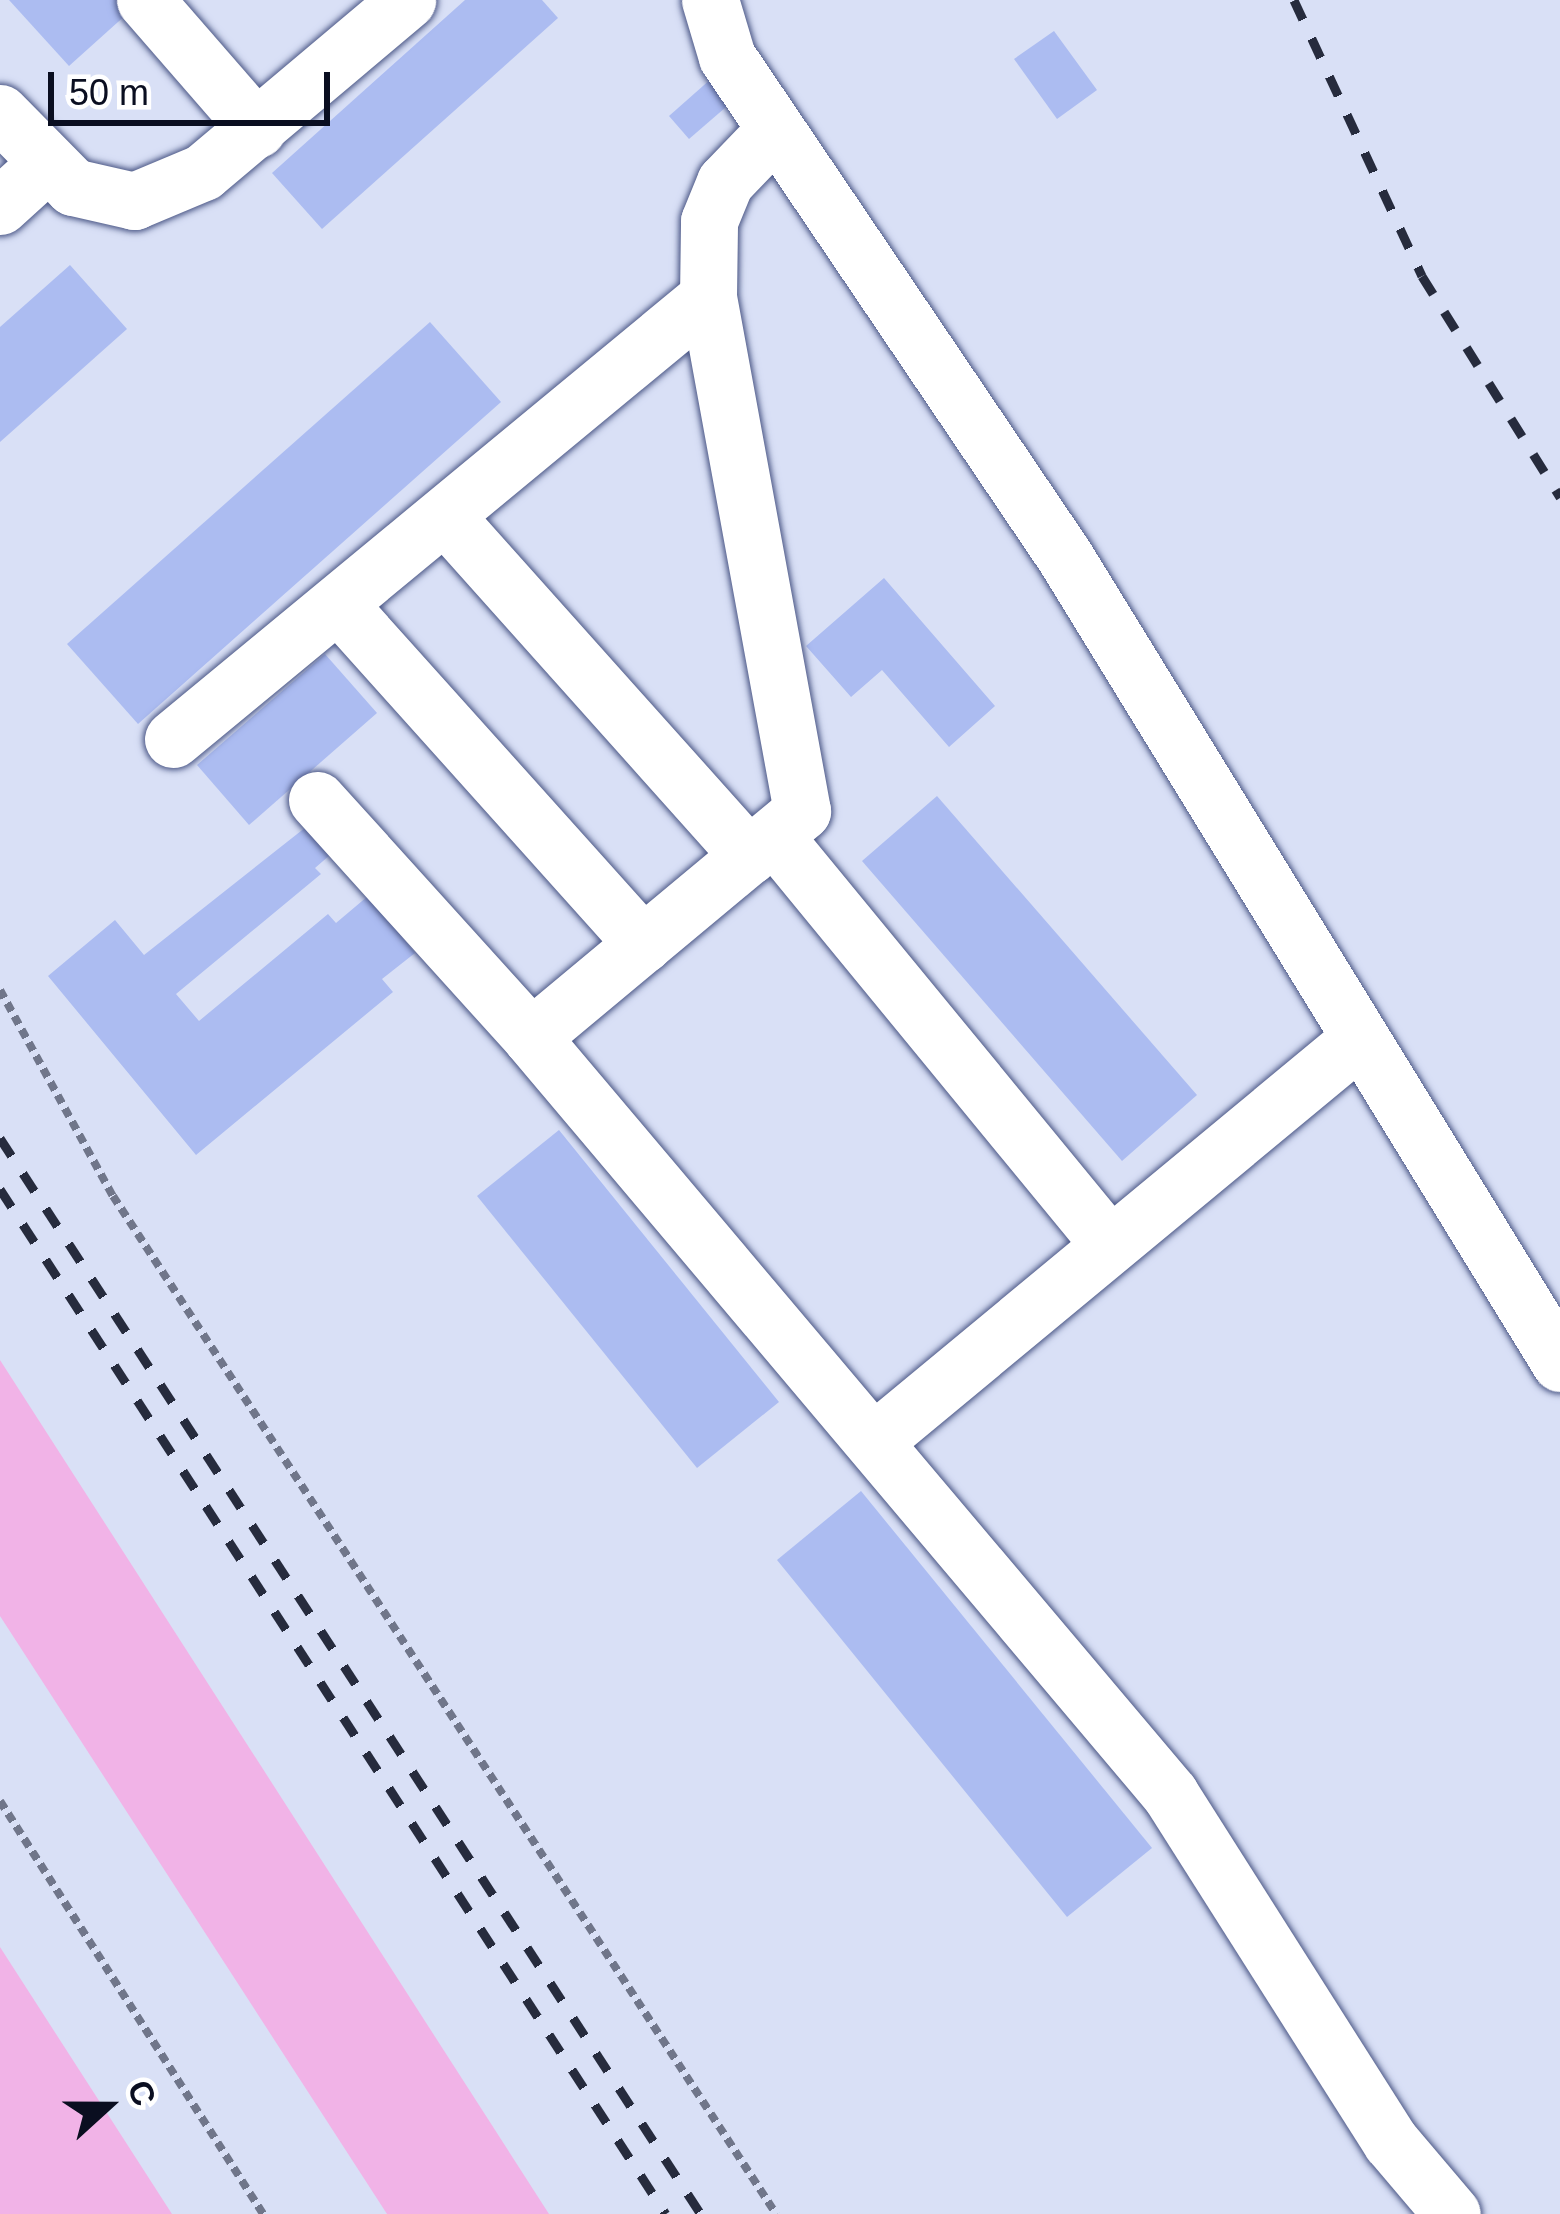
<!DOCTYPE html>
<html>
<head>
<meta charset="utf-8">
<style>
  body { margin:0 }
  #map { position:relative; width:1560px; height:2214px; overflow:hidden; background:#d9e0f6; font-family:Helvetica,sans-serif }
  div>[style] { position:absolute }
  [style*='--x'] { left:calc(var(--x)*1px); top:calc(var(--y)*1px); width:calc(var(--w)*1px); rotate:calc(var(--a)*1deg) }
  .green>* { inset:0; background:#f1b3e7 }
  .building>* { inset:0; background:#acbcf1 }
  .path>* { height:8px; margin-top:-4px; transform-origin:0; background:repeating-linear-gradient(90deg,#70768a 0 9px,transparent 0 15px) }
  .roads { filter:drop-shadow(0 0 3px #4b5786) drop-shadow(0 0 3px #4b5786) }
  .minor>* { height:57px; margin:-28.5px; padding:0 28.5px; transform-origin:28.5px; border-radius:28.5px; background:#fff }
  .rail>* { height:9px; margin-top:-4.5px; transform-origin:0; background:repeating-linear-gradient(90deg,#262b3d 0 21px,transparent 0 42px) }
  span { translate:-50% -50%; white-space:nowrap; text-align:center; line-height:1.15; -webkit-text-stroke:9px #fff; paint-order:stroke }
  .north { position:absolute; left:48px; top:2046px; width:120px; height:120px; -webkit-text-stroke:9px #fff; paint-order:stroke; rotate:69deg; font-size:33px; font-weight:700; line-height:48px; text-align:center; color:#0a0e20 }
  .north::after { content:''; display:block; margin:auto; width:42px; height:54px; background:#0a0e20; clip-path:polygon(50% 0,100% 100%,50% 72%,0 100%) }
  .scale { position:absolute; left:48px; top:72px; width:282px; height:54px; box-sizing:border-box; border:6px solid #0a0e20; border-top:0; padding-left:15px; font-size:36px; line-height:42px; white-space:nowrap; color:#0a0e20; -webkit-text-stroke:9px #fff; paint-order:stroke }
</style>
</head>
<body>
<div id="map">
  <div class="green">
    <i style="clip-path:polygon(0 1360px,549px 2214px,387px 2214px,0 1616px)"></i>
    <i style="clip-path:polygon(0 1947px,172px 2214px,0 2214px)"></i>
  </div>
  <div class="building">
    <i style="clip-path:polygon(9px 0,116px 0,128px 13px,69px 66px)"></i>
    <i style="clip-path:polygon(465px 0,542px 0,558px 18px,322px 229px,272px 173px)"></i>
    <i style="clip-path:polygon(1054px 31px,1097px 90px,1057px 119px,1014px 59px)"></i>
    <i style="clip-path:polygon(712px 78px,733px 101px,689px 139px,669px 116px)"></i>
    <i style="clip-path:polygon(70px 265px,127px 329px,0 442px,0 327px)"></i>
    <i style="clip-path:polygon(430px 322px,501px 402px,138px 724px,67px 644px)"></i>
    <i style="clip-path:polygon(884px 578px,995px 706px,949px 747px,882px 670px,851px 697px,806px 646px)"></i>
    <i style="clip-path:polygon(325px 654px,377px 713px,249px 825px,197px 765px)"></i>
    <i style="clip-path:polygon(937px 796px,1197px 1095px,1122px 1161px,862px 861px)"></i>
    <i style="clip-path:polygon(306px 827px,330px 855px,315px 868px,321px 874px,176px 994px,199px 1021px,328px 914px,336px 923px,368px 896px,419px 923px,402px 937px,415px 953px,382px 979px,393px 992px,196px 1155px,48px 976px,115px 920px,144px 955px)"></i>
    <i style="clip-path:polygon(559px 1130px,779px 1402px,697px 1468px,477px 1196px)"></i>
    <i style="clip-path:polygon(861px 1491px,1152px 1848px,1067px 1917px,777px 1560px)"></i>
  </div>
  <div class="path">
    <i style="--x:0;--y:990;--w:235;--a:61.3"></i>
    <i style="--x:113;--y:1196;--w:1215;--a:56.92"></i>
    <i style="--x:0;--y:1801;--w:490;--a:57.5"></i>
  </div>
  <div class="roads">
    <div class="minor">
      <i style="--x:145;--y:0;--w:171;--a:49"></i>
      <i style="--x:710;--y:0;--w:59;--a:73.4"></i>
      <i style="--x:727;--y:57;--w:604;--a:55.94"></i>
      <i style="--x:1065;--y:557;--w:946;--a:58.44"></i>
      <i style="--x:0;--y:113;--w:104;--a:45.4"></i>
      <i style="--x:73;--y:187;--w:63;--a:12.9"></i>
      <i style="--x:134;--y:201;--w:75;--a:-22.8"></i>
      <i style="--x:203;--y:172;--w:267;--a:-40.1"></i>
      <i style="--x:0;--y:206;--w:61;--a:-42.3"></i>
      <i style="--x:445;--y:516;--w:456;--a:48.2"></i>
      <i style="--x:338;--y:604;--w:457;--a:48.1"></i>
      <i style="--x:173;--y:739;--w:694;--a:-39.56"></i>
      <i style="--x:317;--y:800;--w:319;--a:47.9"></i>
      <i style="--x:531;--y:1037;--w:991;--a:49.83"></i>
      <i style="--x:1170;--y:1794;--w:412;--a:57.6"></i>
      <i style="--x:1391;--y:2142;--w:94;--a:49.7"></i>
      <i style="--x:774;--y:836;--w:529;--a:50.6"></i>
      <i style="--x:531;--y:1037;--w:353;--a:-39.8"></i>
      <i style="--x:802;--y:811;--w:523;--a:-100.36"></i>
      <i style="--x:708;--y:297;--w:76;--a:-89.2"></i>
      <i style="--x:709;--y:221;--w:42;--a:-67.7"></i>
      <i style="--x:725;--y:182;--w:71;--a:-46.1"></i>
      <i style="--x:874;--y:1441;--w:630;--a:-39.65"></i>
    </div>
  </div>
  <div class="rail">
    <i style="--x:1294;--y:0;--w:304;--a:65.1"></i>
    <i style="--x:1422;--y:276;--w:261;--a:58"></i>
    <i style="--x:0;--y:1138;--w:1284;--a:56.92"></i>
    <i style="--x:0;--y:1189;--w:1222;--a:56.99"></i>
  </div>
  <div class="north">С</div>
  <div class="scale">50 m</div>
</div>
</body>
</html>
